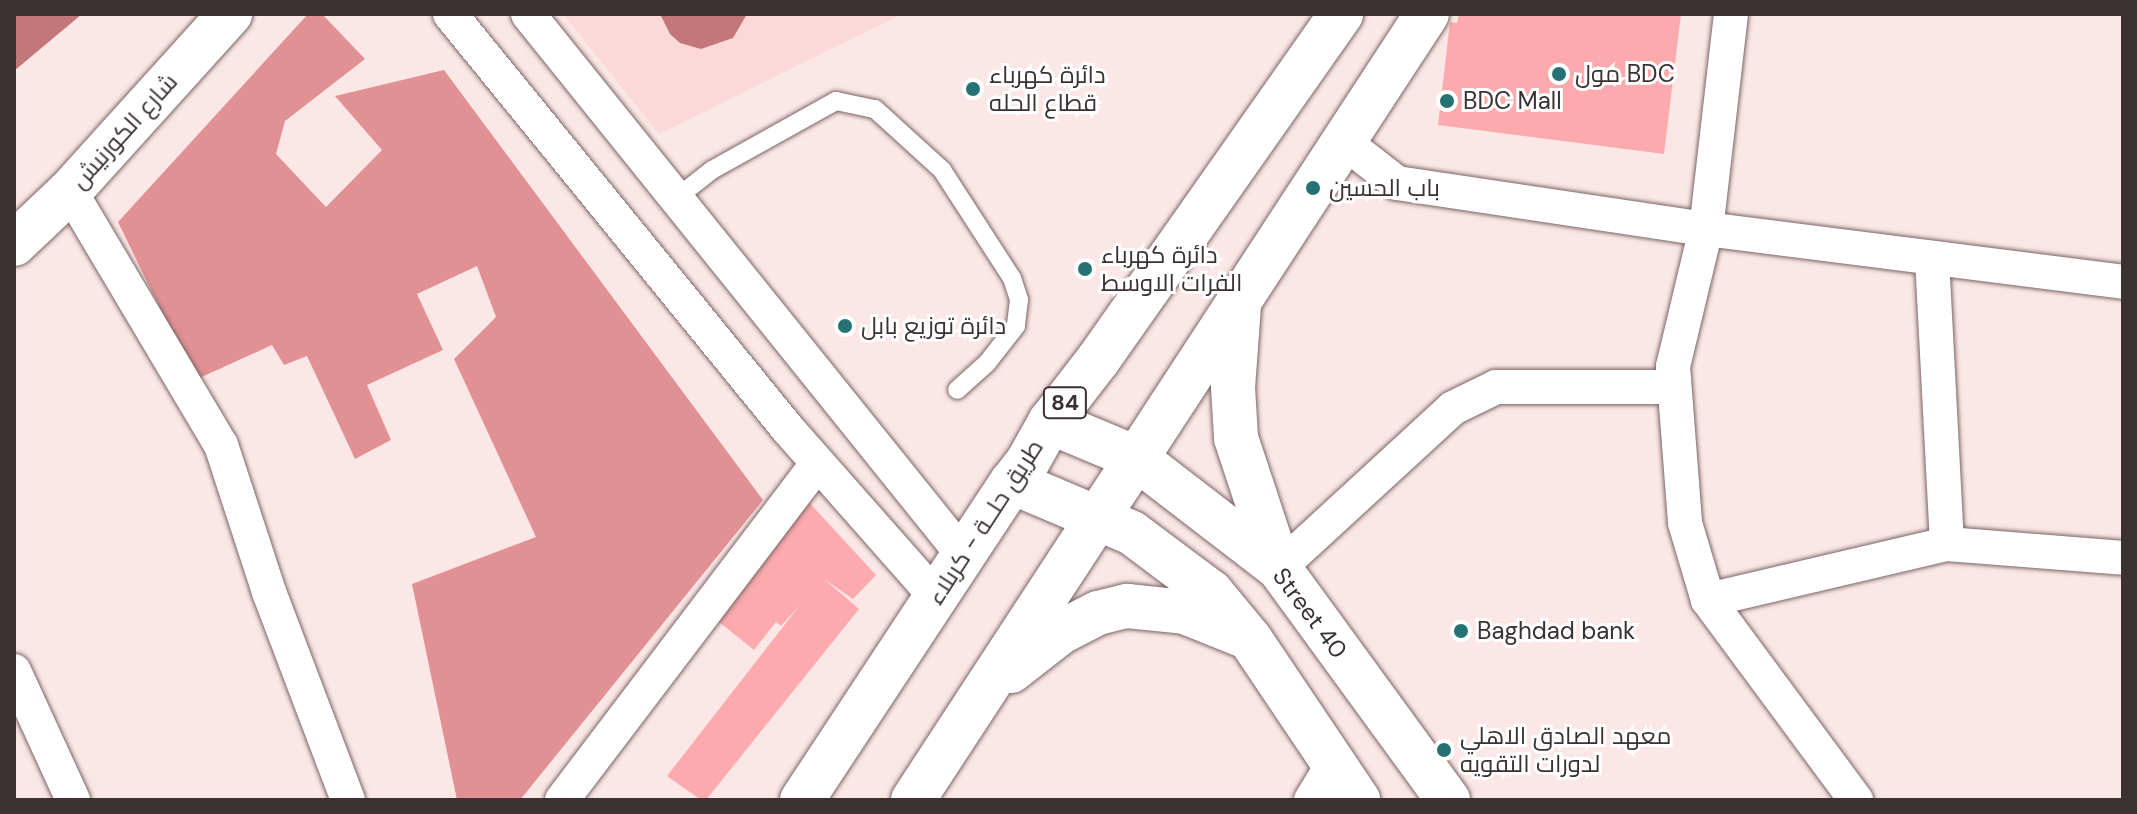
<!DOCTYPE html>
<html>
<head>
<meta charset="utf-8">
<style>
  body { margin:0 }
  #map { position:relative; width:2137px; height:814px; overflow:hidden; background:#fce7e7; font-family:"DM Sans",Cairo,sans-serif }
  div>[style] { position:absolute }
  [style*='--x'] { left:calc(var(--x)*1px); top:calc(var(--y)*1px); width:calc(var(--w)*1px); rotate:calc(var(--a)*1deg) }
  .built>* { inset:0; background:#fbd9d9 }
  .forest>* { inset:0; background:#e19194 }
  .water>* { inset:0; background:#c3777a }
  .building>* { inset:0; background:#fcaaad }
  .roads { filter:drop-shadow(0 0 2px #7b6565) drop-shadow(0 0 2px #7b6565) }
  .lane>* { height:18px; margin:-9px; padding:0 9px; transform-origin:9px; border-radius:9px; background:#fff }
  .street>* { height:34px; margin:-17px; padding:0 17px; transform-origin:17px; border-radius:17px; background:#fff }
  .secondary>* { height:44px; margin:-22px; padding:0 22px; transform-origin:22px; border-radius:22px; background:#fff }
  .primary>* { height:44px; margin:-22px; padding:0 22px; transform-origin:22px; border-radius:22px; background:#fff }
  .dots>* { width:22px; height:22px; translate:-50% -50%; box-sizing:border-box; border:4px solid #fff; border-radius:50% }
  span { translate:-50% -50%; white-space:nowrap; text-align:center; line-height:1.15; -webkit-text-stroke:6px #fff; paint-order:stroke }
  .shield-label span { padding:2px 6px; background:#fff; border:2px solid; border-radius:6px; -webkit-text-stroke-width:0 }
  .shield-label { font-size:22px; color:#3a3131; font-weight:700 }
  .poi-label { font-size:24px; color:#3a3131 }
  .left { translate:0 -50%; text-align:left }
  .street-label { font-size:24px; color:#3a3131 }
  .frame { position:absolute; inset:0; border:16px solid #3a3131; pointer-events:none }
</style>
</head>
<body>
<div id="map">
  <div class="built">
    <i style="clip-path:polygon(563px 14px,902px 14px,659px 134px)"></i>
  </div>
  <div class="forest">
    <i style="clip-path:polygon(308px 14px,322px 14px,365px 59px,285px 121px,276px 154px,326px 207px,382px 150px,335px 96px,444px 70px,763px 500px,520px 800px,457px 800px,412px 584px,536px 537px,454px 359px,496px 317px,477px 266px,417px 294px,443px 350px,367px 385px,391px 440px,355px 459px,307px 356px,284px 365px,272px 345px,195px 380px,118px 222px)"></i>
  </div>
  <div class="water">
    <i style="clip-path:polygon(14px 14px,82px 14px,14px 71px)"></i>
    <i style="clip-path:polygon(660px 14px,747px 14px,733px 38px,701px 49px,680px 43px,670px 34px)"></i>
  </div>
  <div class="building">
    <i style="clip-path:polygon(1459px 14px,1681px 14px,1664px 154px,1438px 125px,1450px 22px,1457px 23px)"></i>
    <i style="clip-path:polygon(805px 498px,876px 575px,853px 599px,824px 579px,859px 609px,706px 800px,701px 800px,667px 776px,800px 605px,781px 626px,776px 622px,754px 650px,709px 614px)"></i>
  </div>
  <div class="roads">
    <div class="lane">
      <i style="--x:675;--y:199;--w:47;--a:-38.1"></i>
      <i style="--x:712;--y:170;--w:142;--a:-29.1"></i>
      <i style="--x:836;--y:101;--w:40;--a:12"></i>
      <i style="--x:875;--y:109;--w:91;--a:42.3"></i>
      <i style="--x:942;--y:170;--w:129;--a:57.1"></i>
      <i style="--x:1012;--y:278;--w:23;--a:72"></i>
      <i style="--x:1019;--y:300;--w:26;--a:97"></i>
      <i style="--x:1016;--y:326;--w:47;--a:128.1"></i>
      <i style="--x:987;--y:363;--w:40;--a:138"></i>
    </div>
    <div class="street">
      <i style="--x:450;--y:14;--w:534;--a:50.85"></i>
      <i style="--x:787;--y:428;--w:225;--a:48.6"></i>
      <i style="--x:528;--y:14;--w:696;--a:51.19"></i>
      <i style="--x:1731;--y:14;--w:216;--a:96.6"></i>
      <i style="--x:1706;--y:229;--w:141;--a:103.5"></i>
      <i style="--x:1673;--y:366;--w:157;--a:85.6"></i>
      <i style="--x:1685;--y:523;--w:80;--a:73.4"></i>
      <i style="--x:1708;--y:600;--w:249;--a:53.5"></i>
      <i style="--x:1343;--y:141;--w:68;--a:37.9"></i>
      <i style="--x:1397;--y:183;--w:312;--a:8.5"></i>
      <i style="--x:1706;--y:229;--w:420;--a:7.2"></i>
      <i style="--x:70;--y:191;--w:295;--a:59.3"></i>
      <i style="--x:221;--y:445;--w:155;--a:71.9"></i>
      <i style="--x:269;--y:592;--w:222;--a:69.2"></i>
      <i style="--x:1932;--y:258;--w:286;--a:87"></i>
      <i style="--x:1279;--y:568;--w:236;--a:-42.6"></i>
      <i style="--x:1453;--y:408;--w:48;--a:-26"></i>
      <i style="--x:1496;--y:387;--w:178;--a:0"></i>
      <i style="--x:1708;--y:600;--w:245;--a:-13.2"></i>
      <i style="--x:1947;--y:544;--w:177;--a:4.5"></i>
      <i style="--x:14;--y:671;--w:142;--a:65.4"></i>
      <i style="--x:562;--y:800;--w:422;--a:-52.8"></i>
      <i style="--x:1311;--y:800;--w:42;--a:-58.6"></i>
    </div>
    <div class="secondary">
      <i style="--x:14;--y:244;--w:77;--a:-43.4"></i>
      <i style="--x:70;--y:191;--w:239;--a:-47.9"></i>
    </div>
    <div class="primary">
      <i style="--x:1239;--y:306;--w:81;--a:94.2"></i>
      <i style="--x:1233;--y:387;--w:51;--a:86.6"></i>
      <i style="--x:1236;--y:438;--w:137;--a:71.7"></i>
      <i style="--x:1050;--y:422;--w:93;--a:22.7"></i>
      <i style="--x:1136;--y:458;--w:180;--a:37.6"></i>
      <i style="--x:1279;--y:568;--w:287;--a:53.9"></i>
      <i style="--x:1012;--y:482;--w:130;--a:23"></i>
      <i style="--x:1132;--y:533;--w:99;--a:36.8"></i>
      <i style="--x:1211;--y:592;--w:61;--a:50.3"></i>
      <i style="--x:1250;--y:639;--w:194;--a:56.1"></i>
      <i style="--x:1011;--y:671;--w:63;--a:-38"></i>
      <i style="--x:1061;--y:632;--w:42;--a:-27.2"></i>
      <i style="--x:1098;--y:613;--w:30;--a:-14"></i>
      <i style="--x:1127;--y:606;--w:58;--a:5.9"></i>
      <i style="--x:1185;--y:612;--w:61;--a:22"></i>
      <i style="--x:802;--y:800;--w:381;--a:-56.6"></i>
      <i style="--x:1012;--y:482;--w:24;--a:-52"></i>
      <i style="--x:1027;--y:463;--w:47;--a:-60.7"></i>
      <i style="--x:1050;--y:422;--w:78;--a:-52.3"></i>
      <i style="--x:1098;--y:360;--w:423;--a:-54.9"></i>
      <i style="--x:913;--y:800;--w:939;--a:-56.82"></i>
    </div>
  </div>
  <div class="dots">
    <i style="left:1559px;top:74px;background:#267173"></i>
    <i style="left:973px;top:89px;background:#267173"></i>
    <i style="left:1447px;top:101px;background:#267173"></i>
    <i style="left:1313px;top:188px;background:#267173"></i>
    <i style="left:1085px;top:269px;background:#267173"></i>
    <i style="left:845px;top:326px;background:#267173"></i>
    <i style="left:1461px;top:631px;background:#267173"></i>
    <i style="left:1444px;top:750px;background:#267173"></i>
  </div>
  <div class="shield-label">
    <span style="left:1065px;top:403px">84</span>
  </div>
  <div class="poi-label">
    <span class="left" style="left:1575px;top:74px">مول BDC</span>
    <span class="left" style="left:989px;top:89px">دائرة كهرباء<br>قطاع الحله</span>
    <span class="left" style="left:1463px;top:101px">BDC Mall</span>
    <span class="left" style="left:1329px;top:188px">باب الحسين</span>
    <span class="left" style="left:1101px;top:269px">دائرة كهرباء<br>الفرات الاوسط</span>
    <span class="left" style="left:861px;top:326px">دائرة توزيع بابل</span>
    <span class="left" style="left:1477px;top:631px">Baghdad bank</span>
    <span class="left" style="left:1460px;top:750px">معهد الصادق الاهلي<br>لدورات التقويه</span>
  </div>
  <div class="street-label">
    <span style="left:124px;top:131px;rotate:-48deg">شارع الكورنيش</span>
    <span style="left:985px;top:522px;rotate:-57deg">طريق حلــة - كربلاء</span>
    <span style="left:1310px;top:613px;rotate:53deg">Street 40</span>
  </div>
  <div class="frame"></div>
</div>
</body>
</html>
